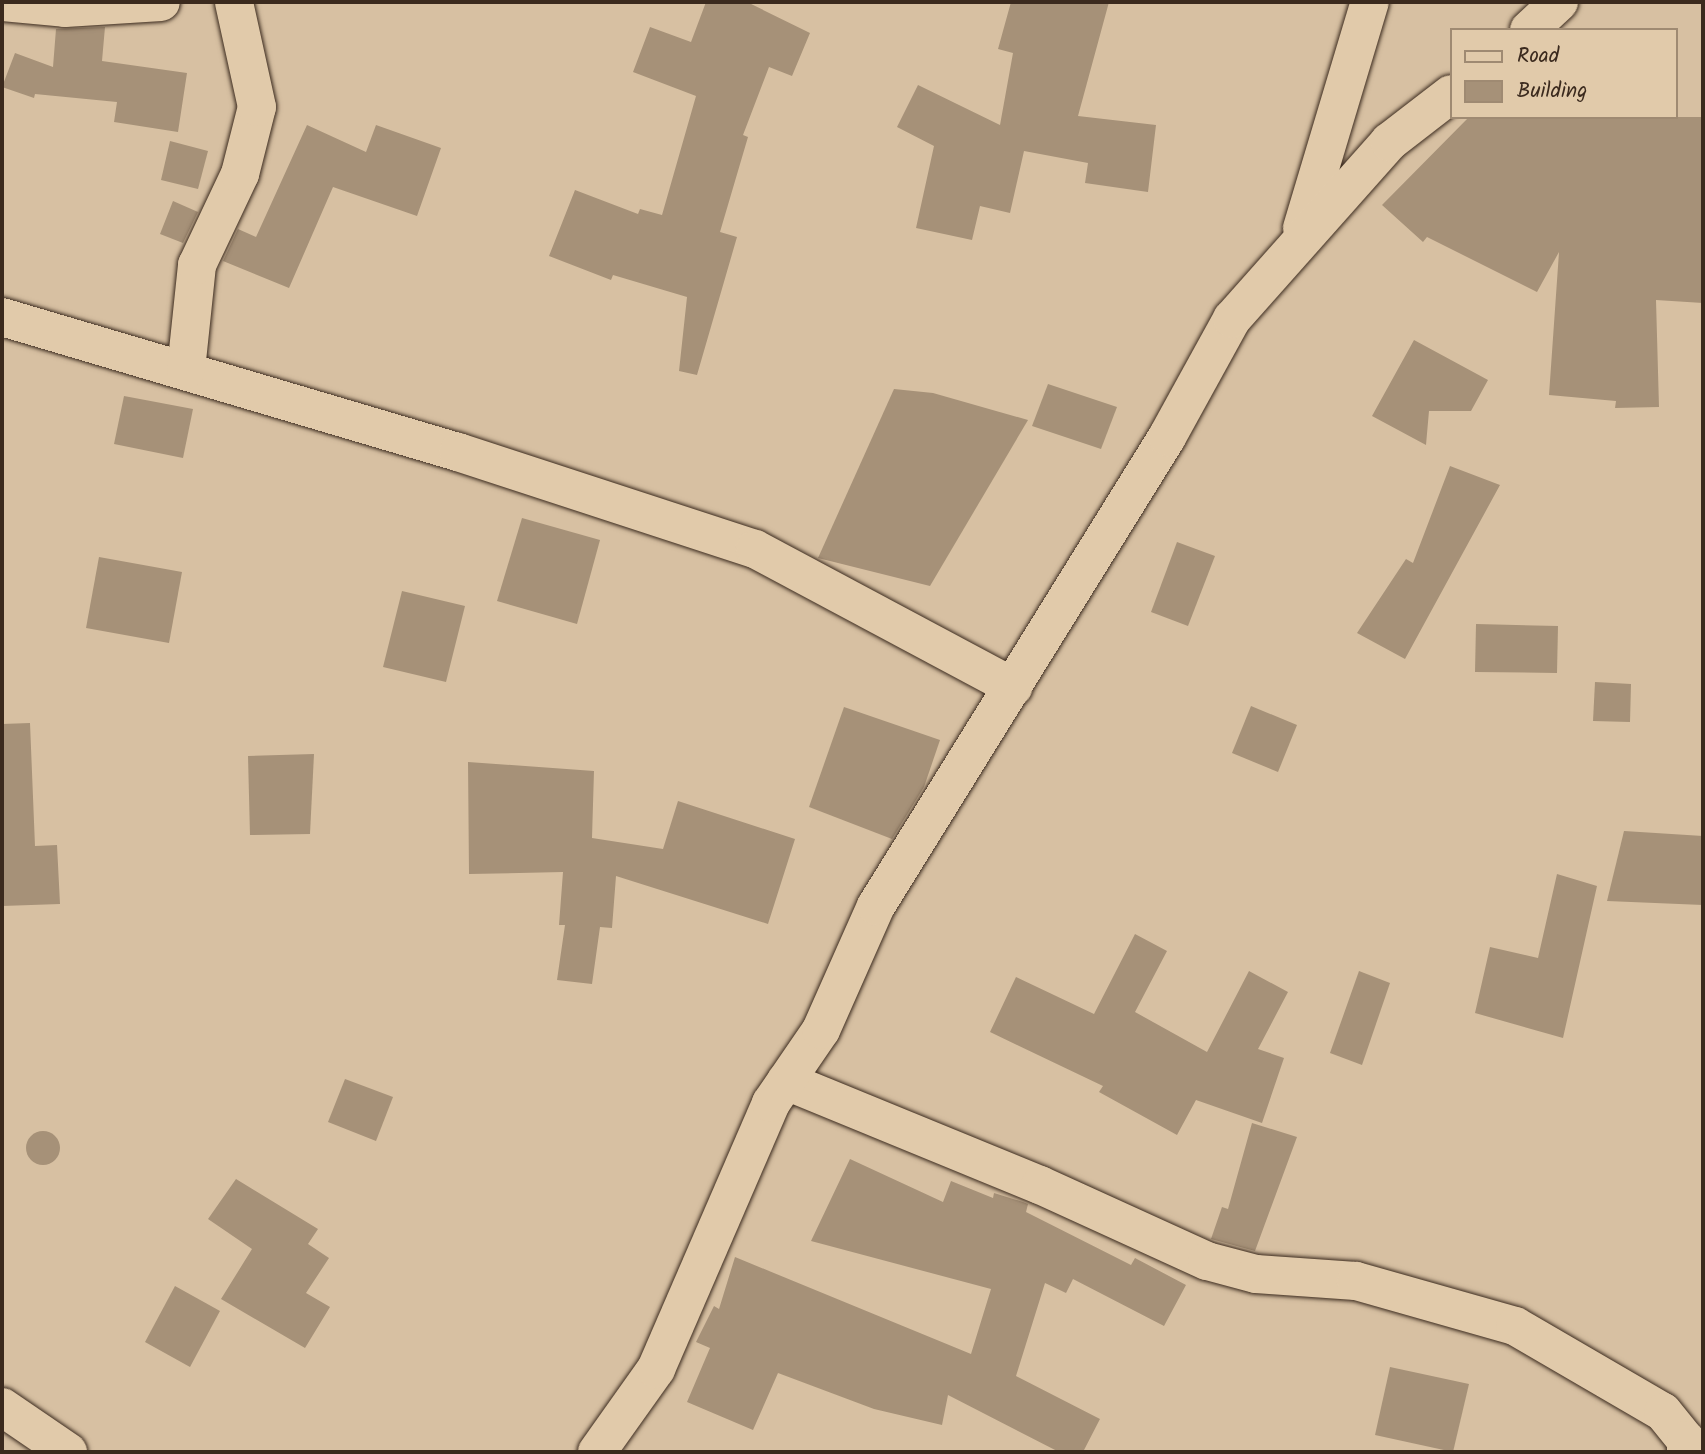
<!DOCTYPE html>
<html>
<head>
<meta charset="utf-8">
<style>
  body { margin:0 }
  #map { position:relative; width:1705px; height:1454px; overflow:hidden; background:#d7c0a2; font-family:Kalam,sans-serif }
  div>[style] { position:absolute }
  [style*='--x'] { left:calc(var(--x)*1px); top:calc(var(--y)*1px); width:calc(var(--w)*1px); rotate:calc(var(--a)*1deg) }
  .building>* { inset:0; background:#a69178 }
  .round { border-radius:50% }
  .roads { filter:drop-shadow(0 0 2px #3b2a1e) drop-shadow(0 0 2px #3b2a1e) }
  .minor>* { height:38px; margin:-19px; padding:0 19px; transform-origin:19px; border-radius:19px; background:#e1caaa }
  span { translate:-50% -50%; white-space:nowrap; text-align:center; line-height:1.15; -webkit-text-stroke:5px #e1caaa; paint-order:stroke }
  .frame { position:absolute; inset:0; border:4px solid #3b2a1e; pointer-events:none }
  .legend { position:absolute; left:1450px; top:28px; width:228px; height:91px; box-sizing:border-box; background:#e1caaa; border:2px solid #9f8a72; margin:0; padding:9px 12px; list-style:none; font-size:21px; color:#3b2a1e }
  .legend li { display:flex; align-items:center; gap:14px; height:35px }
  .legend b { width:35px; border:2px solid #9f8a72 }
</style>
</head>
<body>
<div id="map">
  <div class="building">
    <i style="clip-path:polygon(706px 2px,747px 2px,810px 33px,792px 76px,769px 67px,743px 135px,748px 137px,720px 232px,737px 237px,697px 375px,679px 371px,687px 297px,613px 275px,611px 280px,549px 256px,575px 190px,638px 214px,640px 209px,662px 215px,696px 96px,633px 72px,650px 27px,691px 42px)"></i>
    <i style="clip-path:polygon(1011px 2px,1109px 2px,1078px 116px,1156px 125px,1148px 192px,1085px 183px,1088px 163px,1024px 151px,1010px 213px,980px 206px,972px 240px,916px 228px,934px 146px,897px 127px,918px 85px,1000px 125px,1013px 53px,998px 49px)"></i>
    <i style="clip-path:polygon(105px 27px,102px 61px,187px 73px,178px 132px,114px 122px,117px 102px,35px 94px,34px 98px,2px 87px,15px 53px,53px 67px,56px 29px)"></i>
    <i style="clip-path:polygon(1469px 117px,1703px 117px,1703px 303px,1656px 300px,1659px 407px,1615px 408px,1616px 401px,1549px 395px,1559px 252px,1537px 292px,1427px 237px,1423px 242px,1382px 205px)"></i>
    <i style="clip-path:polygon(307px 125px,366px 152px,376px 125px,441px 148px,417px 216px,333px 187px,289px 288px,223px 261px,238px 229px,256px 237px)"></i>
    <i style="clip-path:polygon(170px 141px,208px 151px,198px 189px,161px 180px)"></i>
    <i style="clip-path:polygon(173px 201px,198px 212px,183px 243px,160px 234px)"></i>
    <i style="clip-path:polygon(1414px 340px,1488px 380px,1471px 411px,1429px 411px,1426px 445px,1372px 416px)"></i>
    <i style="clip-path:polygon(1048px 384px,1117px 407px,1101px 449px,1032px 426px)"></i>
    <i style="clip-path:polygon(894px 389px,933px 393px,1028px 420px,930px 586px,818px 558px)"></i>
    <i style="clip-path:polygon(124px 396px,193px 409px,183px 458px,114px 444px)"></i>
    <i style="clip-path:polygon(1450px 466px,1500px 485px,1405px 659px,1357px 633px,1406px 559px,1413px 563px)"></i>
    <i style="clip-path:polygon(522px 518px,600px 540px,577px 624px,497px 601px)"></i>
    <i style="clip-path:polygon(1177px 542px,1215px 556px,1188px 626px,1151px 612px)"></i>
    <i style="clip-path:polygon(99px 557px,182px 572px,169px 643px,86px 628px)"></i>
    <i style="clip-path:polygon(402px 591px,465px 606px,446px 682px,383px 667px)"></i>
    <i style="clip-path:polygon(1476px 624px,1558px 626px,1557px 673px,1475px 672px)"></i>
    <i style="clip-path:polygon(1595px 682px,1631px 684px,1630px 722px,1593px 721px)"></i>
    <i style="clip-path:polygon(1251px 706px,1297px 725px,1278px 772px,1232px 753px)"></i>
    <i style="clip-path:polygon(844px 707px,940px 740px,924px 787px,892px 839px,809px 807px)"></i>
    <i style="clip-path:polygon(30px 723px,35px 846px,57px 845px,60px 904px,2px 906px,2px 724px)"></i>
    <i style="clip-path:polygon(314px 754px,310px 834px,250px 835px,248px 756px)"></i>
    <i style="clip-path:polygon(468px 762px,594px 771px,592px 838px,663px 849px,678px 801px,795px 839px,768px 924px,616px 876px,612px 928px,600px 927px,592px 984px,557px 980px,565px 925px,559px 925px,563px 872px,469px 874px)"></i>
    <i style="clip-path:polygon(1624px 831px,1703px 836px,1703px 905px,1607px 901px)"></i>
    <i style="clip-path:polygon(1557px 874px,1597px 886px,1563px 1038px,1475px 1013px,1490px 947px,1538px 958px)"></i>
    <i style="clip-path:polygon(1135px 934px,1167px 951px,1135px 1012px,1207px 1052px,1249px 971px,1288px 992px,1258px 1049px,1284px 1058px,1262px 1123px,1196px 1100px,1177px 1135px,1099px 1092px,1103px 1086px,990px 1032px,1016px 977px,1094px 1014px)"></i>
    <i style="clip-path:polygon(1359px 971px,1390px 983px,1362px 1065px,1330px 1053px)"></i>
    <i style="clip-path:polygon(345px 1079px,393px 1097px,376px 1141px,328px 1122px)"></i>
    <i style="clip-path:polygon(1252px 1123px,1297px 1137px,1255px 1251px,1211px 1239px,1222px 1207px,1228px 1209px)"></i>
    <i class="round" style="left:26px;top:1131px;width:34px;height:34px"></i>
    <i style="clip-path:polygon(850px 1159px,943px 1202px,951px 1181px,993px 1198px,994px 1193px,1023px 1202px,1028px 1204px,1026px 1212px,1131px 1265px,1135px 1258px,1186px 1285px,1164px 1326px,1073px 1279px,1066px 1293px,1045px 1283px,1016px 1376px,1100px 1419px,1083px 1452px,1059px 1452px,948px 1395px,942px 1425px,874px 1409px,778px 1373px,753px 1430px,687px 1402px,710px 1348px,696px 1342px,714px 1306px,719px 1309px,735px 1257px,971px 1354px,991px 1289px,811px 1241px)"></i>
    <i style="clip-path:polygon(236px 1179px,318px 1229px,308px 1244px,329px 1258px,306px 1293px,330px 1307px,305px 1348px,221px 1299px,252px 1249px,208px 1219px)"></i>
    <i style="clip-path:polygon(175px 1286px,220px 1311px,190px 1367px,145px 1342px)"></i>
    <i style="clip-path:polygon(1390px 1367px,1469px 1384px,1453px 1452px,1375px 1435px)"></i>
  </div>
  <div class="roads">
    <div class="minor">
      <i style="--x:3;--y:2;--w:62;--a:5.5"></i>
      <i style="--x:65;--y:8;--w:96;--a:-3.6"></i>
      <i style="--x:1529;--y:30;--w:41;--a:-43"></i>
      <i style="--x:1302;--y:228;--w:236;--a:-73.3"></i>
      <i style="--x:2;--y:317;--w:476;--a:16.5"></i>
      <i style="--x:458;--y:452;--w:312;--a:18.1"></i>
      <i style="--x:755;--y:549;--w:293;--a:28.1"></i>
      <i style="--x:186;--y:370;--w:106;--a:-84"></i>
      <i style="--x:197;--y:265;--w:101;--a:-64.7"></i>
      <i style="--x:240;--y:174;--w:69;--a:-75.8"></i>
      <i style="--x:257;--y:107;--w:107;--a:-102.4"></i>
      <i style="--x:786;--y:1081;--w:274;--a:22.3"></i>
      <i style="--x:1040;--y:1185;--w:183;--a:24.5"></i>
      <i style="--x:1207;--y:1261;--w:51;--a:14.9"></i>
      <i style="--x:1256;--y:1274;--w:100;--a:4"></i>
      <i style="--x:1356;--y:1281;--w:165;--a:15.8"></i>
      <i style="--x:1515;--y:1326;--w:171;--a:30.2"></i>
      <i style="--x:1663;--y:1412;--w:36;--a:51"></i>
      <i style="--x:1686;--y:1440;--w:12;--a:90"></i>
      <i style="--x:2;--y:1407;--w:80;--a:34.3"></i>
      <i style="--x:597;--y:1452;--w:102;--a:-54.6"></i>
      <i style="--x:656;--y:1369;--w:290;--a:-66.6"></i>
      <i style="--x:771;--y:1103;--w:88;--a:-55.6"></i>
      <i style="--x:821;--y:1030;--w:136;--a:-66.1"></i>
      <i style="--x:876;--y:906;--w:552;--a:-58.18"></i>
      <i style="--x:1167;--y:437;--w:135;--a:-61.2"></i>
      <i style="--x:1232;--y:319;--w:237;--a:-48.4"></i>
      <i style="--x:1389;--y:142;--w:78;--a:-37.7"></i>
    </div>
  </div>
  <div class="frame"></div>
  <ul class="legend">
  <li><b style="height:9px;background:#e1caaa"></b>Road</li>
  <li><b style="height:19px;background:#a69178"></b>Building</li>
  </ul>
</div>
</body>
</html>
